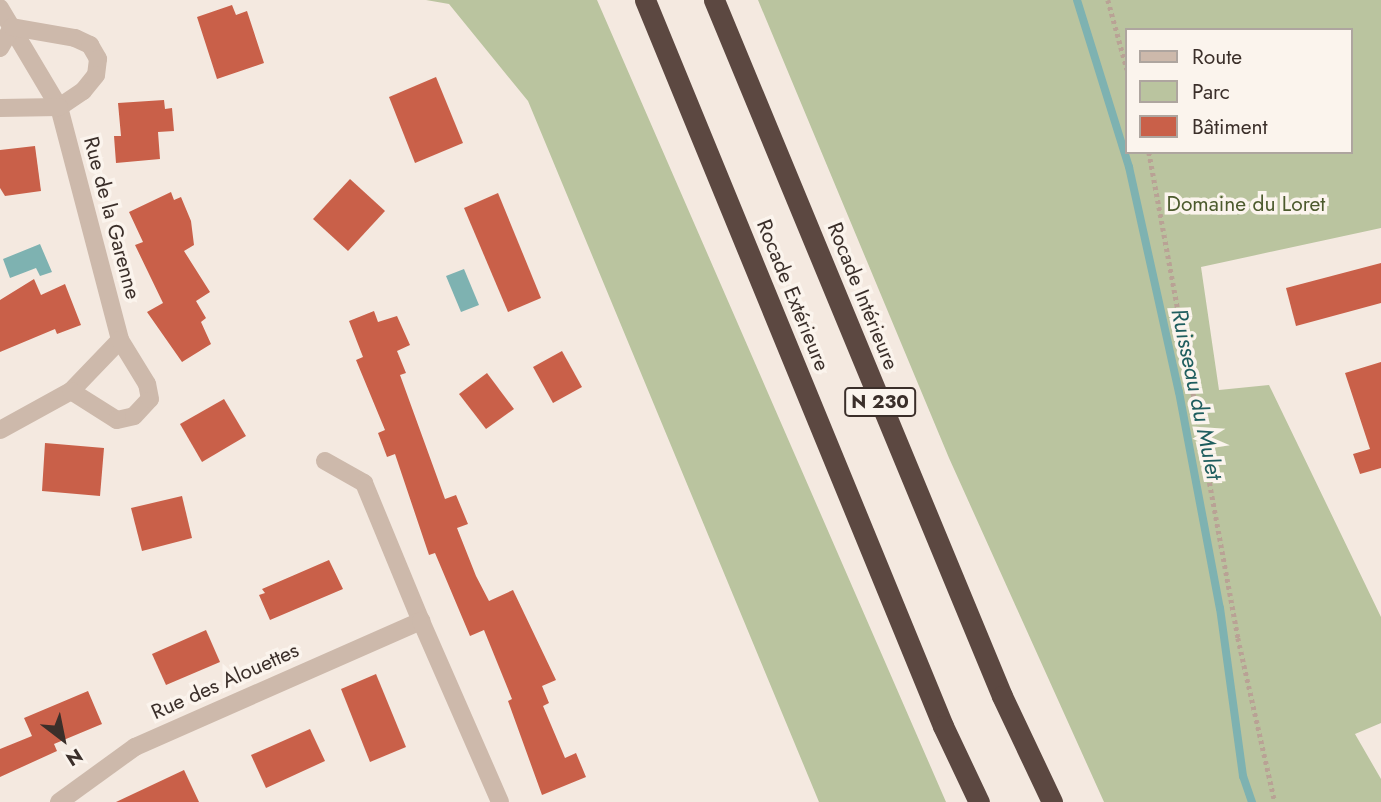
<!DOCTYPE html>
<html>
<head>
<meta charset="utf-8">
<style>
  body { margin:0 }
  #map { position:relative; width:1381px; height:802px; overflow:hidden; background:#f4e9e0; font-family:Jost,sans-serif }
  div>[style] { position:absolute }
  [style*='--x'] { left:calc(var(--x)*1px); top:calc(var(--y)*1px); width:calc(var(--w)*1px); rotate:calc(var(--a)*1deg) }
  .green>* { inset:0; background:#bac49f }
  .water>* { inset:0; background:#7eb2b1 }
  .stream>* { height:8px; margin:-4px; padding:0 4px; transform-origin:4px; border-radius:4px; background:#7eb2b1 }
  .building>* { inset:0; background:#c96049 }
  .path>* { height:4.5px; margin-top:-2.25px; transform-origin:0; background:repeating-linear-gradient(90deg,#b9a295 0 3.5px,transparent 0 7px) }
  .minor>* { height:18px; margin:-9px; padding:0 9px; transform-origin:9px; border-radius:9px; background:#cdb9ab }
  .highway>* { height:21px; margin:-10.5px; padding:0 10.5px; transform-origin:10.5px; border-radius:10.5px; background:#5c4841 }
  span { translate:-50% -50%; white-space:nowrap; text-align:center; line-height:1.15; -webkit-text-stroke:7px #fbf4ed; paint-order:stroke }
  .shield-label span { padding:2px 5px; background:#fbf4ed; border:2px solid; border-radius:5px; -webkit-text-stroke-width:0 }
  .shield-label { font-size:19px; color:#3b2f2a; font-weight:700 }
  .park-label { font-size:21px; color:#4c5a2d }
  .street-label { font-size:21px; color:#3b2f2a }
  .water-label { font-size:23px; color:#1e5d5e; font-style:italic }
  .legend { position:absolute; left:1125px; top:28px; width:228px; height:126px; box-sizing:border-box; background:#fbf4ed; border:2px solid #aea59f; margin:0; padding:9px 12px; list-style:none; font-size:21px; color:#3b2f2a }
  .legend li { display:flex; align-items:center; gap:14px; height:35px }
  .legend b { width:35px; border:2px solid #aea59f }
  .north { position:absolute; left:28px; top:704px; width:70px; height:70px; -webkit-text-stroke:5px #fbf4ed; paint-order:stroke; rotate:148deg; font-size:19px; font-weight:700; line-height:28px; text-align:center; color:#3b2f2a }
  .north::after { content:''; display:block; margin:auto; width:24px; height:32px; background:#3b2f2a; clip-path:polygon(50% 0,100% 100%,50% 72%,0 100%) }
</style>
</head>
<body>
<div id="map">
  <div class="green">
    <i style="clip-path:polygon(426px 0,597px 0,946px 802px,819px 802px,528px 101px,449px 4px)"></i>
    <i style="clip-path:polygon(evenodd,758px 0,1381px 0,1381px 228px,1201px 267px,1219px 390px,1269px 385px,1381px 617px,1381px 723px,1355px 734px,1381px 779px,1381px 802px,1104px 802px,949px 458px,758px 0,1127px 30px,1351px 30px,1351px 152px,1127px 152px,1127px 30px)"></i>
  </div>
  <div class="water">
    <i style="clip-path:polygon(40px 244px,52px 272px,40px 276px,36px 268px,10px 278px,3px 259px)"></i>
    <i style="clip-path:polygon(464px 269px,479px 305px,461px 312px,446px 276px)"></i>
  </div>
  <div class="stream">
    <i style="--x:1077;--y:0;--w:175;--a:72.7"></i>
    <i style="--x:1129;--y:167;--w:230;--a:77.5"></i>
    <i style="--x:1179;--y:392;--w:220;--a:79.3"></i>
    <i style="--x:1220;--y:608;--w:170;--a:82.2"></i>
    <i style="--x:1243;--y:776;--w:28;--a:71"></i>
  </div>
  <div class="building">
    <i style="clip-path:polygon(232px 5px,236px 15px,247px 11px,264px 63px,217px 79px,197px 17px)"></i>
    <i style="clip-path:polygon(436px 77px,463px 143px,415px 163px,389px 97px)"></i>
    <i style="clip-path:polygon(164px 100px,165px 109px,172px 108px,174px 131px,158px 132px,160px 159px,116px 163px,114px 136px,121px 136px,118px 103px)"></i>
    <i style="clip-path:polygon(35px 146px,41px 191px,5px 196px,0 188px,0 150px)"></i>
    <i style="clip-path:polygon(350px 179px,385px 211px,348px 251px,313px 219px)"></i>
    <i style="clip-path:polygon(171px 192px,174px 200px,181px 197px,191px 221px,194px 245px,184px 251px,210px 292px,196px 301px,206px 318px,201px 322px,211px 344px,182px 362px,147px 312px,163px 303px,135px 245px,143px 242px,129px 212px)"></i>
    <i style="clip-path:polygon(498px 193px,541px 298px,508px 312px,464px 208px)"></i>
    <i style="clip-path:polygon(1381px 263px,1381px 303px,1296px 326px,1286px 288px)"></i>
    <i style="clip-path:polygon(34px 279px,41px 295px,65px 284px,81px 325px,57px 334px,55px 329px,0 352px,0 300px)"></i>
    <i style="clip-path:polygon(374px 311px,378px 322px,397px 316px,410px 345px,397px 351px,406px 373px,400px 375px,445px 499px,456px 495px,468px 524px,457px 528px,476px 576px,489px 601px,513px 590px,556px 680px,542px 686px,549px 703px,543px 706px,565px 758px,576px 753px,586px 777px,542px 795px,508px 701px,512px 699px,484px 630px,470px 636px,435px 553px,429px 555px,395px 454px,387px 457px,378px 433px,385px 430px,356px 360px,363px 357px,349px 321px)"></i>
    <i style="clip-path:polygon(562px 351px,582px 387px,553px 403px,533px 367px)"></i>
    <i style="clip-path:polygon(1381px 362px,1381px 468px,1360px 474px,1353px 454px,1370px 449px,1345px 373px)"></i>
    <i style="clip-path:polygon(487px 373px,514px 409px,486px 429px,459px 394px)"></i>
    <i style="clip-path:polygon(224px 399px,246px 436px,202px 462px,180px 424px)"></i>
    <i style="clip-path:polygon(45px 443px,104px 448px,100px 496px,42px 491px)"></i>
    <i style="clip-path:polygon(182px 496px,192px 538px,142px 551px,131px 508px)"></i>
    <i style="clip-path:polygon(329px 560px,343px 589px,270px 620px,259px 595px,265px 593px,262px 589px)"></i>
    <i style="clip-path:polygon(206px 630px,220px 662px,166px 685px,152px 654px)"></i>
    <i style="clip-path:polygon(376px 674px,406px 747px,370px 762px,341px 689px)"></i>
    <i style="clip-path:polygon(88px 691px,102px 724px,54px 744px,57px 751px,0 777px,0 749px,32px 736px,24px 718px)"></i>
    <i style="clip-path:polygon(310px 729px,325px 761px,266px 788px,251px 755px)"></i>
    <i style="clip-path:polygon(184px 770px,199px 802px,116px 802px)"></i>
  </div>
  <div class="path">
    <i style="--x:1108;--y:0;--w:72;--a:74.6"></i>
    <i style="--x:1149;--y:152;--w:494;--a:79.6"></i>
    <i style="--x:1238;--y:638;--w:168;--a:77.3"></i>
  </div>
  <div class="minor">
    <i style="--x:0;--y:8;--w:115;--a:59.2"></i>
    <i style="--x:59;--y:107;--w:241;--a:75.3"></i>
    <i style="--x:120;--y:340;--w:71;--a:133.9"></i>
    <i style="--x:71;--y:391;--w:81;--a:151.2"></i>
    <i style="--x:0;--y:48;--w:24;--a:-60"></i>
    <i style="--x:12;--y:27;--w:64;--a:9.9"></i>
    <i style="--x:75;--y:38;--w:17;--a:25"></i>
    <i style="--x:90;--y:45;--w:16;--a:60"></i>
    <i style="--x:98;--y:59;--w:16;--a:97"></i>
    <i style="--x:96;--y:75;--w:21;--a:129"></i>
    <i style="--x:83;--y:91;--w:29;--a:146"></i>
    <i style="--x:59;--y:107;--w:59;--a:179"></i>
    <i style="--x:71;--y:391;--w:54;--a:32.2"></i>
    <i style="--x:117;--y:420;--w:17;--a:-13"></i>
    <i style="--x:134;--y:416;--w:23;--a:-47"></i>
    <i style="--x:150;--y:399;--w:15;--a:-101"></i>
    <i style="--x:147;--y:384;--w:52;--a:-121.5"></i>
    <i style="--x:325;--y:461;--w:45;--a:29.4"></i>
    <i style="--x:364;--y:483;--w:149;--a:67.6"></i>
    <i style="--x:59;--y:802;--w:94;--a:-35.9"></i>
    <i style="--x:135;--y:747;--w:313;--a:-23.8"></i>
    <i style="--x:421;--y:621;--w:197;--a:66.4"></i>
  </div>
  <div class="highway">
    <i style="--x:645;--y:0;--w:785;--a:67.68"></i>
    <i style="--x:943;--y:726;--w:84;--a:64.7"></i>
    <i style="--x:714;--y:0;--w:753;--a:67.52"></i>
    <i style="--x:1002;--y:696;--w:117;--a:64.7"></i>
  </div>
  <div class="shield-label">
    <span style="left:880px;top:402px">N 230</span>
  </div>
  <div class="park-label">
    <span style="left:1246px;top:204px">Domaine du Loret</span>
  </div>
  <div class="street-label">
    <span style="left:112px;top:218px;rotate:75deg">Rue de la Garenne</span>
    <span style="left:793px;top:295px;rotate:68deg">Rocade Extérieure</span>
    <span style="left:863px;top:296px;rotate:68deg">Rocade Intérieure</span>
    <span style="left:225px;top:681px;rotate:-24deg">Rue des Alouettes</span>
  </div>
  <div class="water-label">
    <span style="left:1197px;top:394px;rotate:78deg">Ruisseau du Mulet</span>
  </div>
  <ul class="legend">
  <li><b style="height:9px;background:#cdb9ab"></b>Route</li>
  <li><b style="height:19px;background:#bac49f"></b>Parc</li>
  <li><b style="height:19px;background:#c96049"></b>Bâtiment</li>
  </ul>
  <div class="north">N</div>
</div>
</body>
</html>
